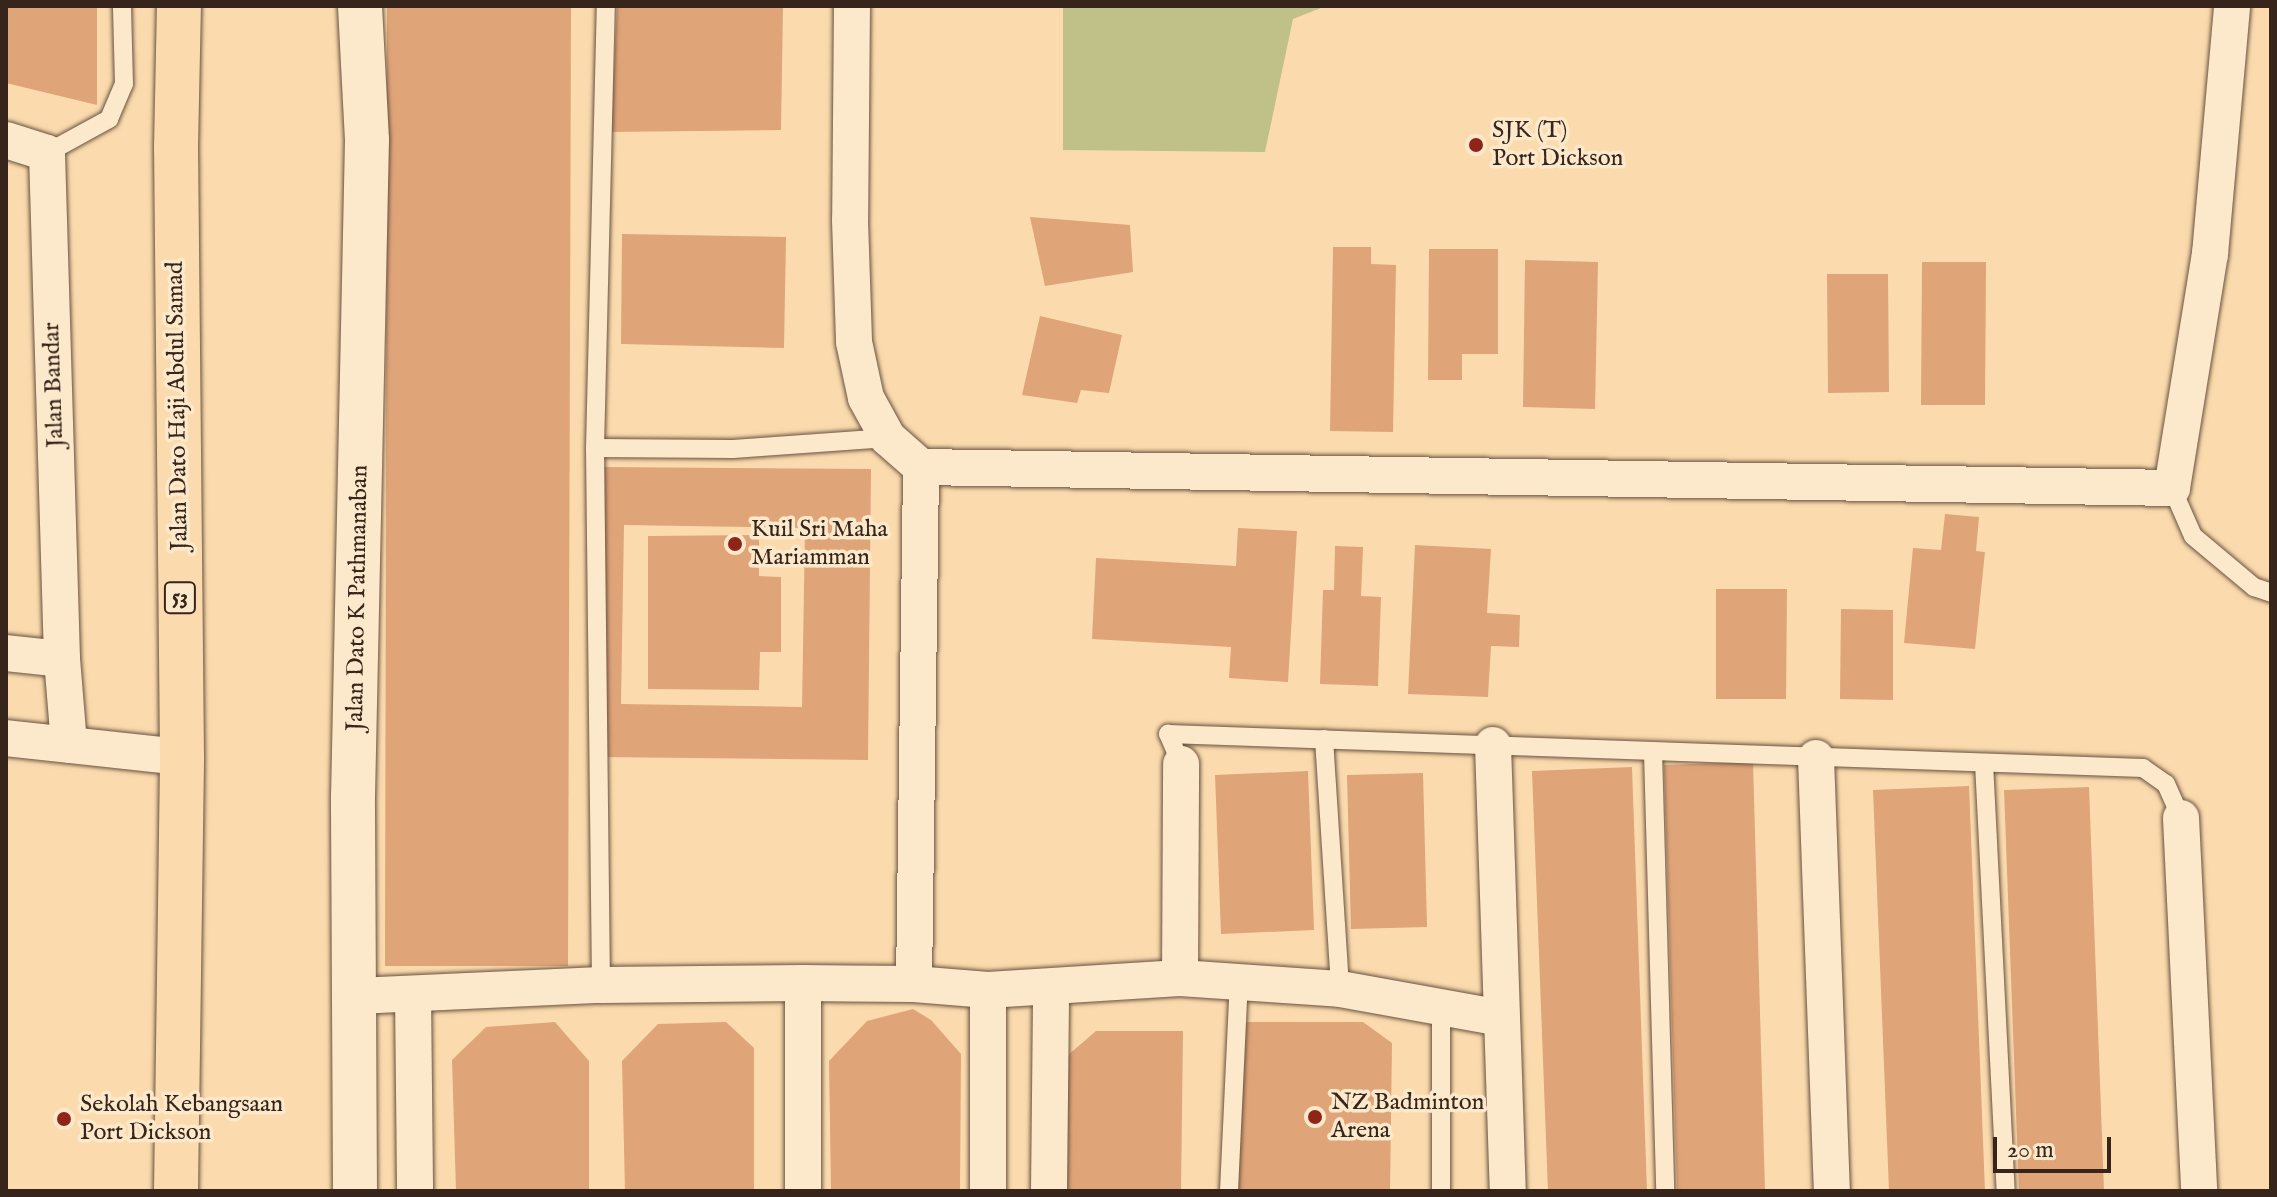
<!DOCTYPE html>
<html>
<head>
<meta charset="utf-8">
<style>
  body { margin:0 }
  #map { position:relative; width:2277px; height:1197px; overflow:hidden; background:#fbdbad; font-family:"IM FELL English",serif }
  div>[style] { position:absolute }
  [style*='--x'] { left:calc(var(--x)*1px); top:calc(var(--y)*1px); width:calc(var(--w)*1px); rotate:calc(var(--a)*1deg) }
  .green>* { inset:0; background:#c0c089 }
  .building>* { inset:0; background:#e0a479 }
  .roads { filter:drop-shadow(0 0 2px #685240) drop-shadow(0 0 2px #685240) }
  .service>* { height:18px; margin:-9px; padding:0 9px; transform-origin:9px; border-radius:9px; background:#fce8ca }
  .minor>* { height:36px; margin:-18px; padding:0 18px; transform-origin:18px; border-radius:18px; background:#fce8ca }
  .tertiary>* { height:44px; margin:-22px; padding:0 22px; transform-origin:22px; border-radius:22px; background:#fce8ca }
  .primary>* { height:44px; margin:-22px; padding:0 22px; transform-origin:22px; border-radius:22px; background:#fbdbad }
  .dots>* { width:22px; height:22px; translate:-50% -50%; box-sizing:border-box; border:4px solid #fce8ca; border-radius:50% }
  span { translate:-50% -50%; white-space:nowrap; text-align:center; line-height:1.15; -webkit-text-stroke:7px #fce8ca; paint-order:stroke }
  .shield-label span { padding:2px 6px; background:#fce8ca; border:2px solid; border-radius:6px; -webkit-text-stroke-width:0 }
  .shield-label { font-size:22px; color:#37251b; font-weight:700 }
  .poi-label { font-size:24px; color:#37251b }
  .left { translate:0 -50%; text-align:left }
  .street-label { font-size:24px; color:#37251b }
  .frame { position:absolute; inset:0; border:8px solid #37251b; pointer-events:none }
  .scale { position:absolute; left:1993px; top:1137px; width:118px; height:36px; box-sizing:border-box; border:4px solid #37251b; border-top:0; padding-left:10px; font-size:24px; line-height:28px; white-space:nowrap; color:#37251b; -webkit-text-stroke:6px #fce8ca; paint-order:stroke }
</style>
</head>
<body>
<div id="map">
  <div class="green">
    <i style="clip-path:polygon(1063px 6px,1326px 6px,1293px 19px,1265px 152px,1063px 150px)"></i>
  </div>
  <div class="building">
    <i style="clip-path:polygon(6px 6px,97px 6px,97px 105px,6px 83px)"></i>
    <i style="clip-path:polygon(387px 6px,571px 6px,568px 966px,385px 966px)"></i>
    <i style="clip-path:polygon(617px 6px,783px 6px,781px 130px,611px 132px)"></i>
    <i style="clip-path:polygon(1030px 217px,1130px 225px,1133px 272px,1045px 286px)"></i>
    <i style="clip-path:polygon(622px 234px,786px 237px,784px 348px,621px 344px)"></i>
    <i style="clip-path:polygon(1333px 247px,1371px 247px,1371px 264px,1396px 265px,1393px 432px,1330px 431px)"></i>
    <i style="clip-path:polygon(1429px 249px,1498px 249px,1498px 354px,1462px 354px,1462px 380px,1428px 380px)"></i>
    <i style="clip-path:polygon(1525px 260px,1598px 262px,1595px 409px,1523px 407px)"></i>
    <i style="clip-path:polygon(1922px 262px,1986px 262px,1985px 405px,1921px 405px)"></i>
    <i style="clip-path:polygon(1827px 274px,1888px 274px,1889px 392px,1828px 393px)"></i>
    <i style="clip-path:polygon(1040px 316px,1122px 335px,1109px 393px,1081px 390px,1077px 403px,1022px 395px)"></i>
    <i style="clip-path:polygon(evenodd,601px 467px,871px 469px,868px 760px,598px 757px,601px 467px,624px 525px,805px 528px,802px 707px,621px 704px,624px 525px)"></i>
    <i style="clip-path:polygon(1945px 514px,1979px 517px,1976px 551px,1985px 552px,1975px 649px,1904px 643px,1913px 548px,1941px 550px)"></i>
    <i style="clip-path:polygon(1238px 528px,1297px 531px,1288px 682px,1229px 678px,1231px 647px,1092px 639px,1096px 558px,1236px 566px)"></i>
    <i style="clip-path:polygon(759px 535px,759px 576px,781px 577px,781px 652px,760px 652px,759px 690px,648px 689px,648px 536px)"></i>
    <i style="clip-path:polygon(1415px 545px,1491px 549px,1487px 613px,1520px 615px,1519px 647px,1491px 646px,1488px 697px,1408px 694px)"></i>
    <i style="clip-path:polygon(1335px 546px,1363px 547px,1361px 596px,1381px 597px,1378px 686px,1320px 684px,1323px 590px,1334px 590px)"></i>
    <i style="clip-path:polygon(1716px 589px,1787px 589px,1786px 699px,1716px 699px)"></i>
    <i style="clip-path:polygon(1841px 609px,1893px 610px,1893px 700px,1840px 699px)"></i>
    <i style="clip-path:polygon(1753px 762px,1765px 1191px,1677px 1191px,1664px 765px)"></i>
    <i style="clip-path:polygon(1632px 767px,1647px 1191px,1548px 1191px,1532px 771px)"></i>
    <i style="clip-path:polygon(1308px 771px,1314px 930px,1221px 934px,1215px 775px)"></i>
    <i style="clip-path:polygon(1423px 773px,1427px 927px,1351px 929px,1347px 775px)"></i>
    <i style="clip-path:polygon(1969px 786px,1985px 1191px,1889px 1191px,1873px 790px)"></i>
    <i style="clip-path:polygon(2089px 787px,2104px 1191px,2019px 1191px,2004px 790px)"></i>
    <i style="clip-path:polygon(913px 1009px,931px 1020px,961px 1054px,960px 1191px,831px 1191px,829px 1061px,867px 1021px)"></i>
    <i style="clip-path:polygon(555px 1022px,589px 1061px,589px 1191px,456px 1191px,452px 1060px,486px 1027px)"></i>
    <i style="clip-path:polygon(726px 1022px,754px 1048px,754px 1191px,625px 1191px,622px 1061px,658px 1024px)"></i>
    <i style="clip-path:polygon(1241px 1022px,1363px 1022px,1392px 1043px,1390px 1191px,1238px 1191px)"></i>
    <i style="clip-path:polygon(1096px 1031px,1183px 1031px,1181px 1191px,1061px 1191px,1060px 1062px)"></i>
  </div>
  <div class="roads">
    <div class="service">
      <i style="--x:47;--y:153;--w:71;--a:-28.7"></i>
      <i style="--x:109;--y:119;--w:38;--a:-67"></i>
      <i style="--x:124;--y:84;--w:78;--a:-91.5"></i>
      <i style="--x:595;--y:448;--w:138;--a:0.4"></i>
      <i style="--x:733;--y:449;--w:155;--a:-4.1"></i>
      <i style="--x:2172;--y:488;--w:52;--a:66.4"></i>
      <i style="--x:2193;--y:536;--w:80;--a:39.9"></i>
      <i style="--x:2254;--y:587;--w:18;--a:19"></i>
      <i style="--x:1324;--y:739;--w:251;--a:86.3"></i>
      <i style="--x:1653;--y:752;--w:439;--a:88.4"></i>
      <i style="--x:1984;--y:763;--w:429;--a:87.1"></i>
      <i style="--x:1181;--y:764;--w:33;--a:-113"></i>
      <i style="--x:1168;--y:734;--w:976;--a:2"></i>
      <i style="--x:2143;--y:768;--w:28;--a:35"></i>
      <i style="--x:2166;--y:784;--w:37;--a:66"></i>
      <i style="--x:601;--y:985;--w:537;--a:-90.64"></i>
      <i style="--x:595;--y:448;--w:442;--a:-88.6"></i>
      <i style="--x:1441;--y:1005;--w:186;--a:90"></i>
      <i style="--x:1229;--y:1191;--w:209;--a:-87.3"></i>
    </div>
    <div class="minor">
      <i style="--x:852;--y:6;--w:214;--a:90.5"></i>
      <i style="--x:850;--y:220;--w:122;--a:88.1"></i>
      <i style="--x:854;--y:342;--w:57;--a:77.9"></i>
      <i style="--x:866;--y:398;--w:46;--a:61.2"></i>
      <i style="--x:888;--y:438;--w:44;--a:41.3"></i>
      <i style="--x:921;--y:467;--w:1251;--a:0.96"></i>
      <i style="--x:2172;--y:488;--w:237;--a:-80.8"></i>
      <i style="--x:2210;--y:254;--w:249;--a:-84.9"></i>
      <i style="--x:6;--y:140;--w:43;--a:17.6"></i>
      <i style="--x:47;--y:153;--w:506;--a:88.3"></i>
      <i style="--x:62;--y:659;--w:86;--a:85.3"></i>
      <i style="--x:6;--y:653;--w:56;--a:6.1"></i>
      <i style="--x:6;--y:738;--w:177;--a:6.2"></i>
      <i style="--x:1493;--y:745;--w:446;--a:88.1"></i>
      <i style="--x:1816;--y:758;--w:433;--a:87.9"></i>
      <i style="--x:2181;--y:818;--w:373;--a:87.2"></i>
      <i style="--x:1180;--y:978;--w:214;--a:-89.7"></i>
      <i style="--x:914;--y:984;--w:517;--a:-89.22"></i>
      <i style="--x:988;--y:990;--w:201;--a:90"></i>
      <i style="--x:413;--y:994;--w:197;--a:89.4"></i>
      <i style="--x:356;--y:996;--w:245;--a:-2.6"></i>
      <i style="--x:601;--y:985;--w:202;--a:-0.6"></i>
      <i style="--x:803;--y:983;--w:111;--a:0.5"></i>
      <i style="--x:914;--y:984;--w:74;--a:4.6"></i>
      <i style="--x:988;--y:990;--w:192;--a:-3.6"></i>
      <i style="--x:1180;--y:978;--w:160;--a:3.9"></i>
      <i style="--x:1340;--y:989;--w:164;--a:10.2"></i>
      <i style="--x:803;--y:1191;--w:208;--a:-90"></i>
      <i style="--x:1049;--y:1191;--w:203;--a:-89.4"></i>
    </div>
    <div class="tertiary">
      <i style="--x:355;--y:1191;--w:394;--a:-90.3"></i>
      <i style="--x:353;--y:797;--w:657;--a:-88.78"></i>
      <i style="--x:367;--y:140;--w:134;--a:-93"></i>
    </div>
    <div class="primary">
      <i style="--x:176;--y:1191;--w:434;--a:-89.2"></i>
      <i style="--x:182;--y:757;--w:610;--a:-90.56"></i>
      <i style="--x:176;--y:147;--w:141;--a:-88.8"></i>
    </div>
  </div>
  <div class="dots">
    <i style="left:1476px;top:145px;background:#8f2418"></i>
    <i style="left:735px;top:544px;background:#8f2418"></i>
    <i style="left:1315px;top:1117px;background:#8f2418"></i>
    <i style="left:64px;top:1119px;background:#8f2418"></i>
  </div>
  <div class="shield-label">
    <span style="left:180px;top:598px">53</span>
  </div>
  <div class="poi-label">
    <span class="left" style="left:1492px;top:145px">SJK (T)<br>Port Dickson</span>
    <span class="left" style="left:751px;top:544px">Kuil Sri Maha<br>Mariamman</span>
    <span class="left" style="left:1331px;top:1117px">NZ Badminton<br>Arena</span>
    <span class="left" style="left:80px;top:1119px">Sekolah Kebangsaan<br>Port Dickson</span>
  </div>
  <div class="street-label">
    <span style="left:54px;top:385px;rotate:-92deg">Jalan Bandar</span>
    <span style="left:178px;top:406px;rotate:-91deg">Jalan Dato Haji Abdul Samad</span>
    <span style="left:358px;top:598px;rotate:-89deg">Jalan Dato K Pathmanaban</span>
  </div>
  <div class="frame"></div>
  <div class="scale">20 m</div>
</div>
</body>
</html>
